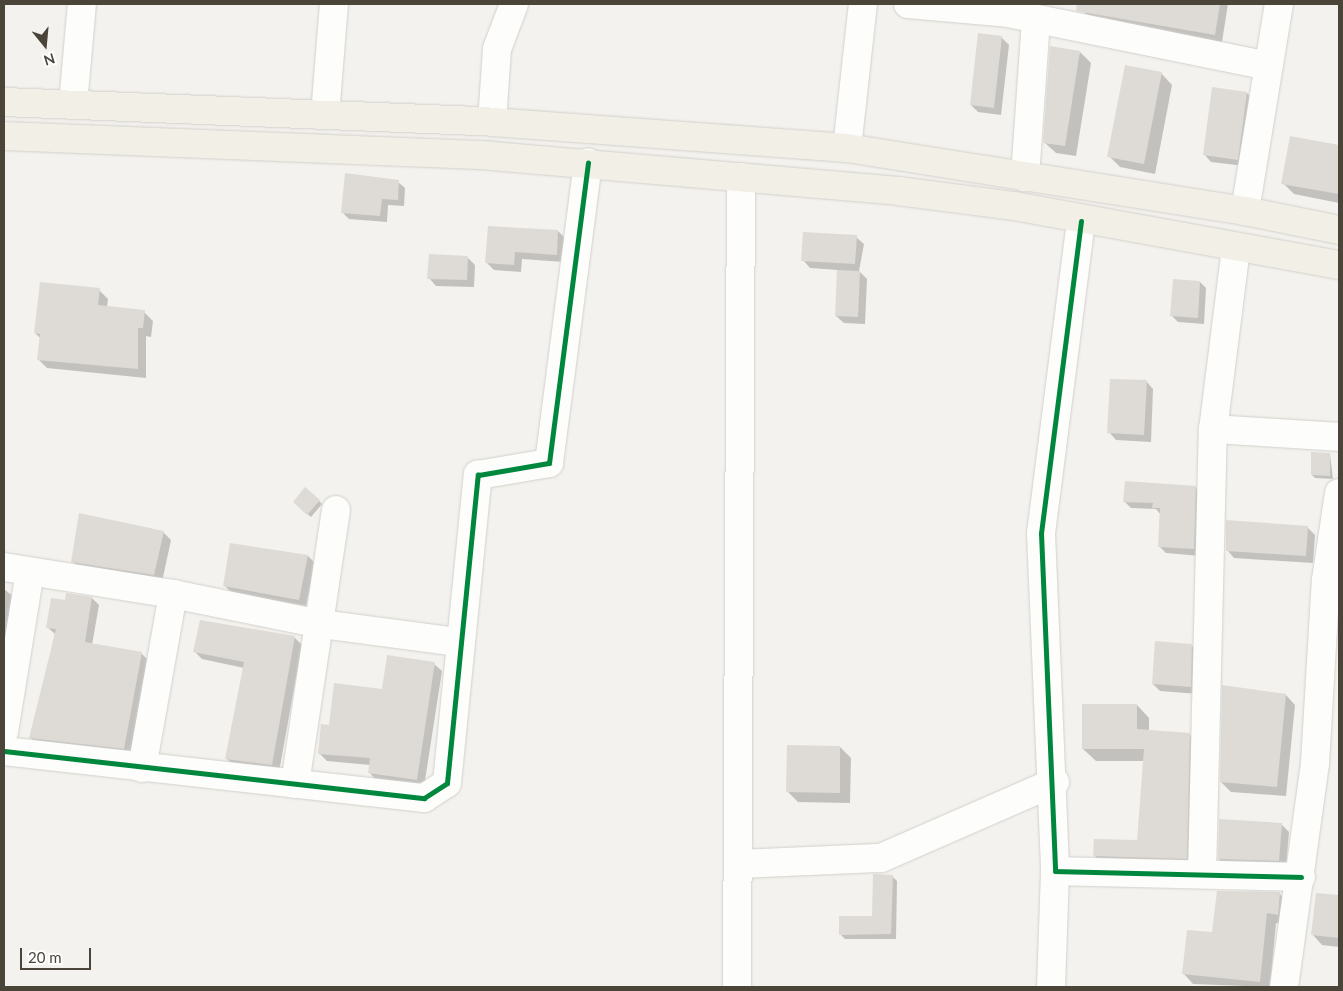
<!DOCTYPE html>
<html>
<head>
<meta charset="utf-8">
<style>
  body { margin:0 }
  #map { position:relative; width:1343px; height:991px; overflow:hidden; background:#f4f2ee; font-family:Lato,sans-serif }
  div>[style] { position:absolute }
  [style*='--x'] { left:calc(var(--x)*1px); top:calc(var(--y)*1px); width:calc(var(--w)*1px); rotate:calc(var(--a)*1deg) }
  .shadow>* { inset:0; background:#0003 }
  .building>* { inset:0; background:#dedbd6 }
  .roads { filter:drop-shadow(0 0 1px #d2d0cb) drop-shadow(0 0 1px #d2d0cb) }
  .minor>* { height:28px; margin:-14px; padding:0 14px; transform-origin:14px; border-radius:14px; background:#fdfdfc }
  .major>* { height:28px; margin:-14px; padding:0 14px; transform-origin:14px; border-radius:14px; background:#f2efe6 }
  .cycleway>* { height:5px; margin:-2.5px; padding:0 2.5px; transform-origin:2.5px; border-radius:2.5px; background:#00873e }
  span { translate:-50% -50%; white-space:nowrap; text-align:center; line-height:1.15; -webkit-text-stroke:4.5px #fff; paint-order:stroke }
  .frame { position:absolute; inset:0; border:5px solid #4b4439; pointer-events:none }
  .north { position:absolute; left:20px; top:20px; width:50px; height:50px; -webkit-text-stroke:4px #fff; paint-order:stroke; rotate:163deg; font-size:14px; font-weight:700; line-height:20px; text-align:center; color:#4b4439 }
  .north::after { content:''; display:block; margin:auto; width:18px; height:22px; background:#4b4439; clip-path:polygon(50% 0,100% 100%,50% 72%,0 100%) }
  .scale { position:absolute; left:20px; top:948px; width:71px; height:22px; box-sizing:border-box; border:2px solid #4b4439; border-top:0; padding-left:6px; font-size:15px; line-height:18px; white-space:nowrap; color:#4b4439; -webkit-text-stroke:4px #fff; paint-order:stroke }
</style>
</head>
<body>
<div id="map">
  <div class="shadow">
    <i style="clip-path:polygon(1086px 4px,1228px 4px,1222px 42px,1092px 19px,1084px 12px)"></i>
    <i style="clip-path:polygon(1001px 37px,1009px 45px,1001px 115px,978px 112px,971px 105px)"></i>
    <i style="clip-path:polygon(1080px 52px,1091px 63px,1076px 156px,1056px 153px,1044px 142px)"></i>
    <i style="clip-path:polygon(1161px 73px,1172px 85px,1155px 174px,1120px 167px,1109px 156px)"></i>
    <i style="clip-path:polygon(1247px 93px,1254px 100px,1245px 166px,1211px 162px,1204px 154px)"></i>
    <i style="clip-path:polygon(1291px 137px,1339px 146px,1339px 203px,1294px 194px,1283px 183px)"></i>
    <i style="clip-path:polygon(398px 182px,405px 188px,404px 206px,388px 205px,387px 222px,349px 219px,342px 212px)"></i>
    <i style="clip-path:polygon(558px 231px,565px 238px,564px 262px,522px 259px,521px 272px,494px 270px,487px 263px)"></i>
    <i style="clip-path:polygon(856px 237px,864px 244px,859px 271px,867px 279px,865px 324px,844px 323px,836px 316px,838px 270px,810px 268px,803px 260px)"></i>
    <i style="clip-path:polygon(467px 257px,475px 265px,474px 287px,436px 286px,429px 278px)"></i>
    <i style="clip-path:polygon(1200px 282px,1206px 288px,1204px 324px,1178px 322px,1171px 315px)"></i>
    <i style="clip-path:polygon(99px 290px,108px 299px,107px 307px,144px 312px,153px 321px,151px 337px,146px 336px,146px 378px,47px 368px,38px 359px,40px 338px,35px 333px)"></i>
    <i style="clip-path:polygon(1146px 381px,1153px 389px,1151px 442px,1116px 440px,1109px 432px)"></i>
    <i style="clip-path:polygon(1330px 454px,1333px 479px,1315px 478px,1312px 475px)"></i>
    <i style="clip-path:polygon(1195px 487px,1202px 494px,1201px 556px,1166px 553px,1159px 546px,1160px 514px,1156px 509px,1131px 508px,1124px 501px)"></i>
    <i style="clip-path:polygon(319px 501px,322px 504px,311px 517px,298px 506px)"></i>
    <i style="clip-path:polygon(1308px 528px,1315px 535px,1313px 563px,1234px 558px,1227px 550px)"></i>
    <i style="clip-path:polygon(163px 532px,171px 540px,162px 582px,80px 569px,72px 561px)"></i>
    <i style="clip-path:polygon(308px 556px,315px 563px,306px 606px,232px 593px,225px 586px)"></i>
    <i style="clip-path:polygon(4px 589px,14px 597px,4px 653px)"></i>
    <i style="clip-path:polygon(92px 598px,99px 605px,92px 645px,142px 654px,149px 661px,131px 755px,38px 745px,31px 738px,55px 634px,47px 627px,66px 601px)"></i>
    <i style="clip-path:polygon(295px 638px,302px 645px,279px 772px,234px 766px,227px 759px,244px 668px,202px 659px,194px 651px)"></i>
    <i style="clip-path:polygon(1191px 645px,1199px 652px,1198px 694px,1160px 691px,1153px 684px)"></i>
    <i style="clip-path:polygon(434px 664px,442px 671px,424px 787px,376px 780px,369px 772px,370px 765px,327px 761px,319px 753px,330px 727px,383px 690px)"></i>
    <i style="clip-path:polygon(1286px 695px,1295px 705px,1286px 796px,1231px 792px,1221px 782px)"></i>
    <i style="clip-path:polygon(1137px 705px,1149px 718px,1149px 731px,1189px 734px,1202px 747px,1199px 871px,1107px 868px,1095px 856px,1138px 842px,1144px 761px,1096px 761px,1083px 749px)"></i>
    <i style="clip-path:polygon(840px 747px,851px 758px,850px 803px,798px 802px,787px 791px)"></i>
    <i style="clip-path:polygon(1281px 824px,1289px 832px,1286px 868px,1227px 866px,1219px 859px)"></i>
    <i style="clip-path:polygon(892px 876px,897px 881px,896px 939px,845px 939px,840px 934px,873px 917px)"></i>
    <i style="clip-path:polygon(1279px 893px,1289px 903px,1287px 924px,1276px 923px,1270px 987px,1193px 984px,1184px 974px,1214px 934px)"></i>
    <i style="clip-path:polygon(1317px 894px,1339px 897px,1339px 947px,1322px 945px,1312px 934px)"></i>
  </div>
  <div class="building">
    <i style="clip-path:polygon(1077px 4px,1220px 4px,1215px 35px,1076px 11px)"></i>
    <i style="clip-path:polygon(978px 33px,1002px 36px,994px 108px,970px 105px)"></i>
    <i style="clip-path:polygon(1050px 46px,1080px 51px,1065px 146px,1043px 143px)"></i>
    <i style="clip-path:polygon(1125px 65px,1162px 72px,1144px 164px,1107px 157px)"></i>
    <i style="clip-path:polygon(1212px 87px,1247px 92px,1238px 160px,1203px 155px)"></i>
    <i style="clip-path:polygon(1290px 136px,1339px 145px,1339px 194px,1281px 184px)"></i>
    <i style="clip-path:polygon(345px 173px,399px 180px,398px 200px,382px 199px,380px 216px,341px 213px)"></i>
    <i style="clip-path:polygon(488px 226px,558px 230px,557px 255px,515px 252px,514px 265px,485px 263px)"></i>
    <i style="clip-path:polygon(803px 232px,857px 235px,855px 264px,801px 261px)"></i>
    <i style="clip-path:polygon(429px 254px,468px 256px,467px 280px,427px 279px)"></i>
    <i style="clip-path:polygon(837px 270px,860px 271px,858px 317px,835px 316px)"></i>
    <i style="clip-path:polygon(1173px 279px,1200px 281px,1198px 318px,1170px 316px)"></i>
    <i style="clip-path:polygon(40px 282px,100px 288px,98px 305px,145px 310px,143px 328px,138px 328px,138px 369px,37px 360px,40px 334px,34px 333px)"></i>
    <i style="clip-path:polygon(1110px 379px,1147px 380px,1144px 435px,1107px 433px)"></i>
    <i style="clip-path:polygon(1311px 452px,1330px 453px,1330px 476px,1311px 475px)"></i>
    <i style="clip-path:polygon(1125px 481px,1196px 486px,1194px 549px,1158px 547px,1160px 508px,1152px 508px,1153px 503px,1123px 502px)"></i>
    <i style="clip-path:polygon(305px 487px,320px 500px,307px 515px,293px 502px)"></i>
    <i style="clip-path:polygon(79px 513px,164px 531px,154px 575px,71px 562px)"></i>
    <i style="clip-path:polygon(1226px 520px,1308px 526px,1306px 556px,1226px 551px)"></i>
    <i style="clip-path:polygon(230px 543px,308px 555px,299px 600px,223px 586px)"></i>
    <i style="clip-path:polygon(66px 593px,92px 597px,85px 642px,142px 652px,124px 749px,29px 738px,56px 629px,46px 628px,51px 598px,65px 600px)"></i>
    <i style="clip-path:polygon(200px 620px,295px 636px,272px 765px,225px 759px,244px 662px,193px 652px)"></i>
    <i style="clip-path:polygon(1155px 641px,1192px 644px,1191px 687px,1152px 684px)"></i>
    <i style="clip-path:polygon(387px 655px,435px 662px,417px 780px,368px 773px,370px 758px,318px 754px,321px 724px,329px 725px,334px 683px,382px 689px)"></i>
    <i style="clip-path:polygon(1222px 685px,1286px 694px,1277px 787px,1220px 782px)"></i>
    <i style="clip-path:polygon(1082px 704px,1137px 704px,1137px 729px,1190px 733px,1187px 859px,1093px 856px,1094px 839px,1137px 840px,1144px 749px,1082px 749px)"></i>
    <i style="clip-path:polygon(787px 745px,840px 746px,840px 793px,786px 792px)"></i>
    <i style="clip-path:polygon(1219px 819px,1282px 823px,1279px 861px,1218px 859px)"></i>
    <i style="clip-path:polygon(873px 874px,893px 875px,891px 934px,839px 935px,839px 916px,872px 916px)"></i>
    <i style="clip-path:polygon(1217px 891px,1280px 892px,1278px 915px,1267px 913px,1260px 982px,1182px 974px,1187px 930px,1212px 932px)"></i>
    <i style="clip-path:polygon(1316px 893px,1339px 895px,1339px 938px,1311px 935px)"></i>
  </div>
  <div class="roads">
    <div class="minor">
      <i style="--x:908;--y:4;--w:100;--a:5.1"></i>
      <i style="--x:1008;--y:13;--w:266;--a:11.5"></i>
      <i style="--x:73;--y:104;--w:100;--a:-84.9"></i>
      <i style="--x:325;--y:115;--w:111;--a:-85.4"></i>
      <i style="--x:492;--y:122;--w:73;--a:-86.1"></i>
      <i style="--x:497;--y:49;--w:48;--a:-69.3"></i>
      <i style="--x:847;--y:148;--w:145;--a:-83.7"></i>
      <i style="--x:1025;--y:177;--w:156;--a:-86"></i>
      <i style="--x:1245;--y:211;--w:210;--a:-80.7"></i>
      <i style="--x:1081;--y:221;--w:315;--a:97.3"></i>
      <i style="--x:1041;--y:533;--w:338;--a:87.6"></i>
      <i style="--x:1055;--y:871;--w:246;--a:1.4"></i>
      <i style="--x:1236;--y:248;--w:182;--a:97.2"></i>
      <i style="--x:1213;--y:429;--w:126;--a:3.6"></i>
      <i style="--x:4;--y:567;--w:171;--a:9.1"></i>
      <i style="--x:173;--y:594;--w:151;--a:11.5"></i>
      <i style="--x:321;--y:624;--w:138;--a:7.5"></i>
      <i style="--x:4;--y:732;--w:162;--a:-80.8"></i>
      <i style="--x:4;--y:751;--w:423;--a:6.4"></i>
      <i style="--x:424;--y:798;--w:27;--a:-33"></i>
      <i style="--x:447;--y:783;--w:310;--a:-84.3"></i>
      <i style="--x:478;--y:475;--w:72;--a:-9.6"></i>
      <i style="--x:549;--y:463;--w:303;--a:-82.6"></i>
      <i style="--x:142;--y:768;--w:177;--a:-79.9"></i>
      <i style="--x:295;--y:784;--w:277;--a:-81.5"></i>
      <i style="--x:741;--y:864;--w:140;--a:-2.5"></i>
      <i style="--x:881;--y:858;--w:190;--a:-23.6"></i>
      <i style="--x:1202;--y:873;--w:444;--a:-88.6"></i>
      <i style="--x:737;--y:987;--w:810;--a:-89.72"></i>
      <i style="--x:1051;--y:987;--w:116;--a:-88"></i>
      <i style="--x:1284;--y:987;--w:226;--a:-82.1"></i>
      <i style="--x:1315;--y:763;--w:183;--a:-86.6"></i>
      <i style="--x:1326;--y:580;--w:88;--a:-81.5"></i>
    </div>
    <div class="major">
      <i style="--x:4;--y:102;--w:488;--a:2.3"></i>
      <i style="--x:492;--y:122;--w:356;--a:4.2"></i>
      <i style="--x:847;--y:148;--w:403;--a:9"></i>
      <i style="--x:1245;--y:211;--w:96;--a:11.4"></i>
      <i style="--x:4;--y:136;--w:488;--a:2.3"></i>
      <i style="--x:492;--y:156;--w:408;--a:4.9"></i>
      <i style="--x:898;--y:191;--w:117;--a:7.4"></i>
      <i style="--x:1014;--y:206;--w:330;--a:10.3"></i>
    </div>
  </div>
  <div class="cycleway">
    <i style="--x:1081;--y:221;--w:315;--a:97.3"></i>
    <i style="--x:1041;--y:533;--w:338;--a:87.6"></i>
    <i style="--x:1055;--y:871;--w:246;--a:1.4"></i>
    <i style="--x:4;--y:751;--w:423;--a:6.4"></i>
    <i style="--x:424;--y:798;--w:27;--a:-33"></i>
    <i style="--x:447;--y:783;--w:310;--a:-84.3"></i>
    <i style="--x:478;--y:475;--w:72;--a:-9.6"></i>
    <i style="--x:549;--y:463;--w:303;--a:-82.6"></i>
  </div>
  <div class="frame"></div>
  <div class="north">N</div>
  <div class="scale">20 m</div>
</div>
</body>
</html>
